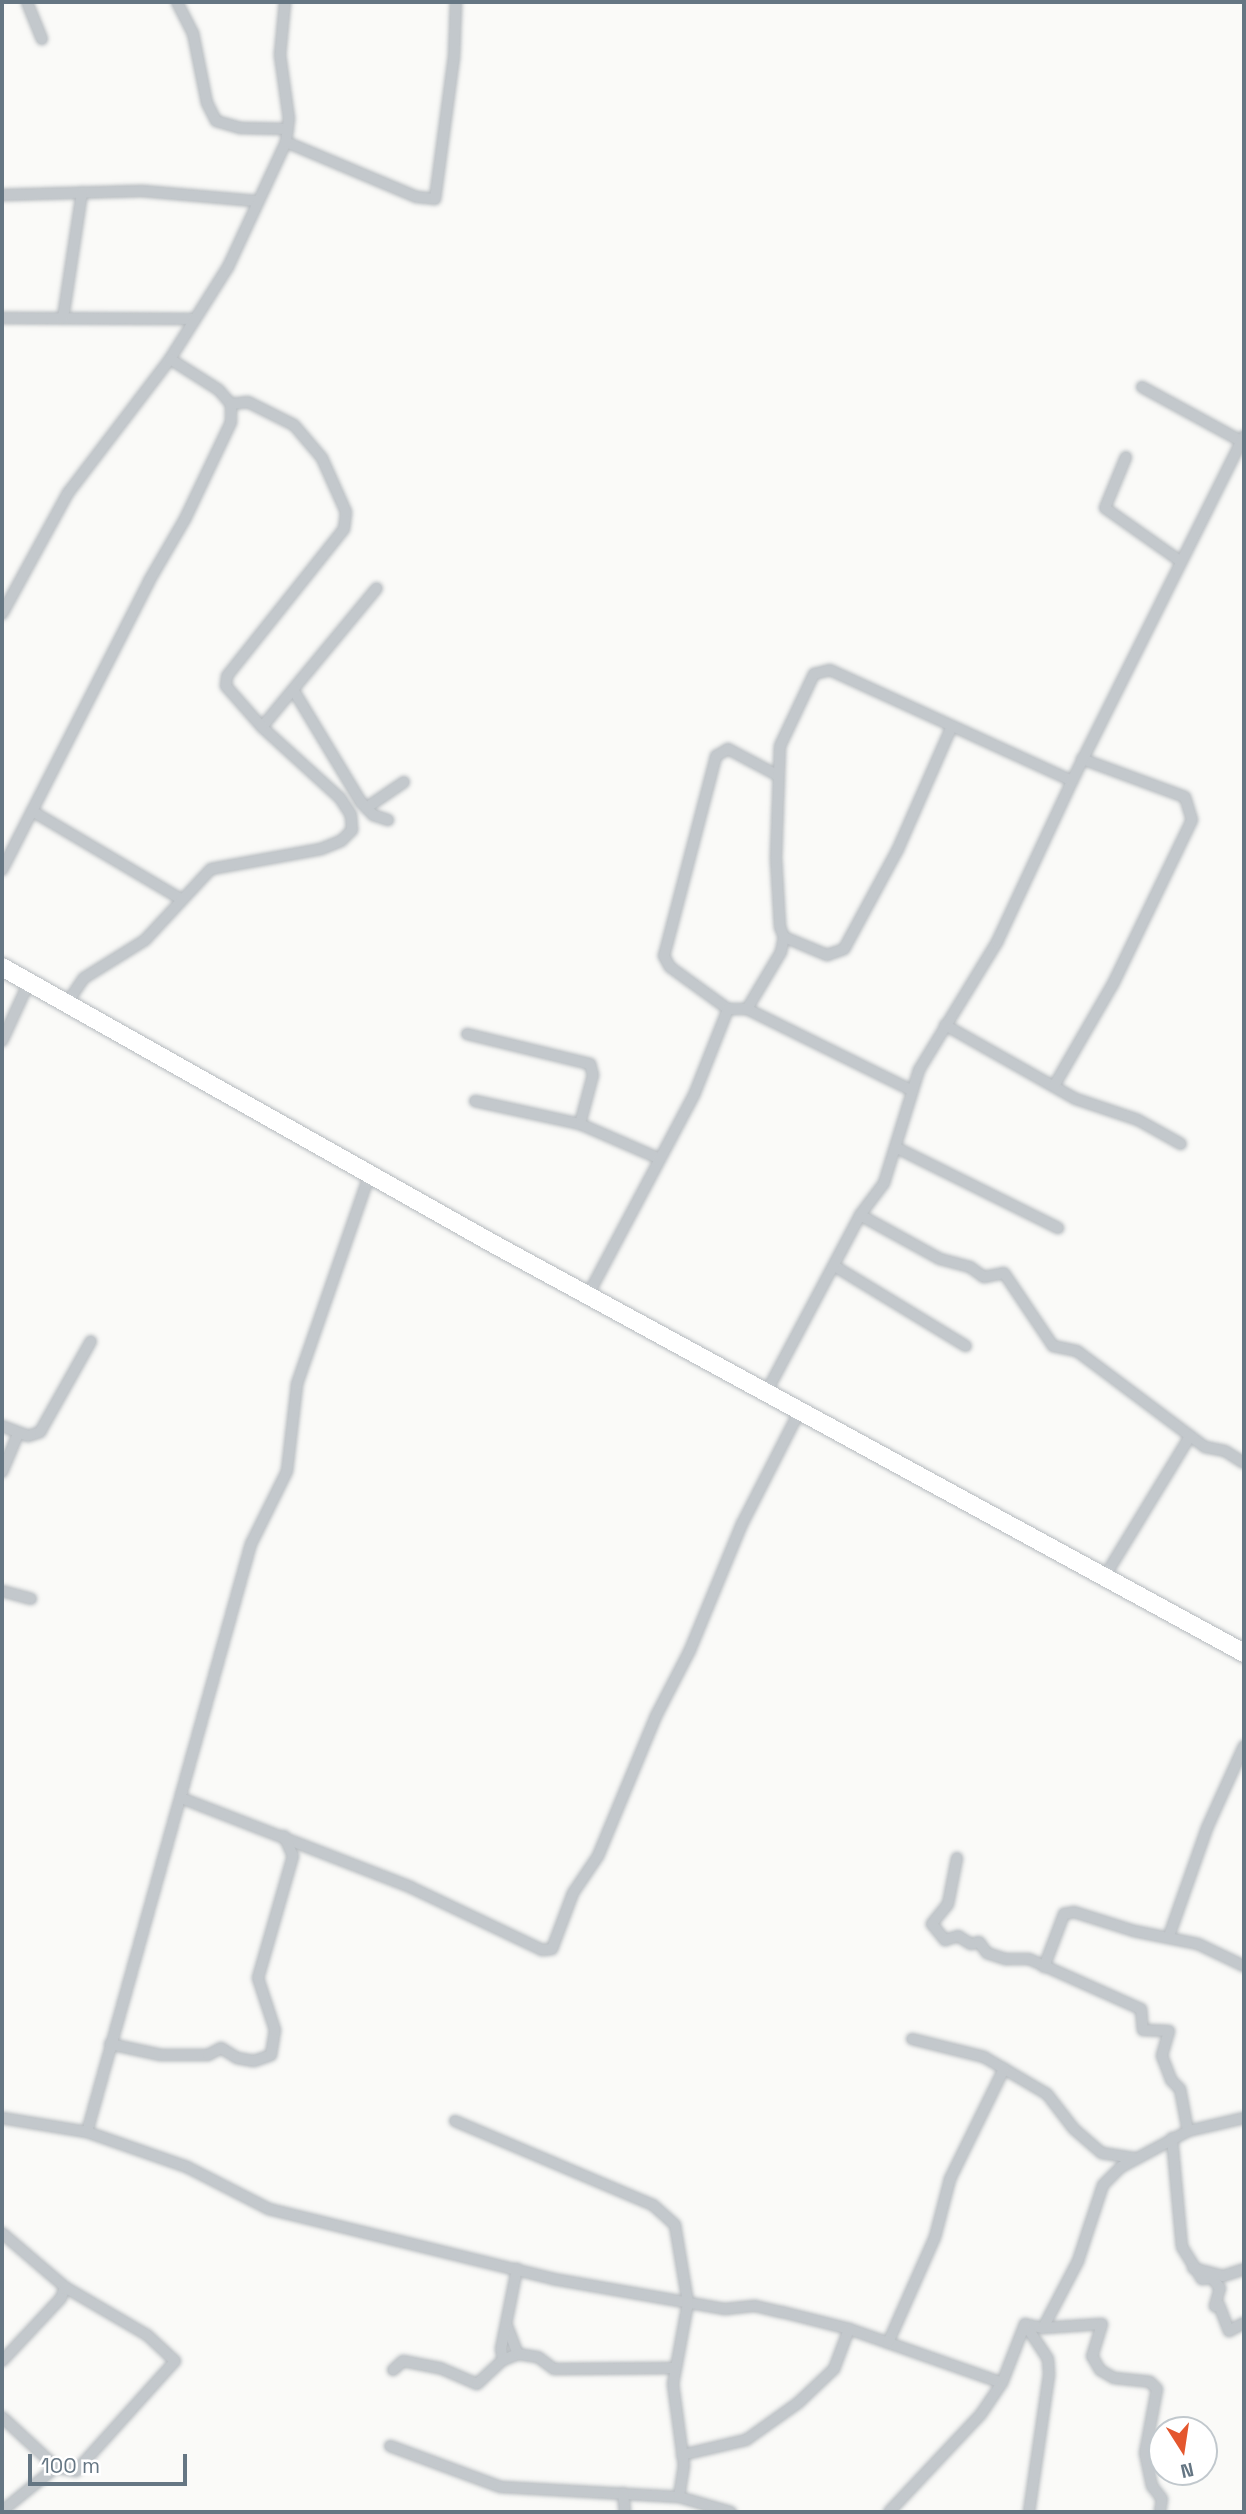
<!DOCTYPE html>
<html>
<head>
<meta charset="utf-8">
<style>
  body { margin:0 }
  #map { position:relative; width:1246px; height:2514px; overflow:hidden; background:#fafaf8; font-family:"Space Grotesk",sans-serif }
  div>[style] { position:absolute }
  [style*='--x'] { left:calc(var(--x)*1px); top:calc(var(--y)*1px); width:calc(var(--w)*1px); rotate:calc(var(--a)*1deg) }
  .roads { filter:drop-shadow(0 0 2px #b5babe) drop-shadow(0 0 2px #b5babe) }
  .street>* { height:10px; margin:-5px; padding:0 5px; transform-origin:5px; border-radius:5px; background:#c3c8cc }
  .primary>* { height:18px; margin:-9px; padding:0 9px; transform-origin:9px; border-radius:9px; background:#fff }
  span { translate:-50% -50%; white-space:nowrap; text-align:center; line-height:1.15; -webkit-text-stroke:7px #fff; paint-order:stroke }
  .frame { position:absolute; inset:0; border:4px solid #657683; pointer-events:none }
  .north { position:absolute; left:1148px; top:2416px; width:70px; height:70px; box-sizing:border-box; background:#fff; border:2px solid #c1c8cd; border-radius:50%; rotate:168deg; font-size:19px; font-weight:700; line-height:28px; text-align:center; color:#657683 }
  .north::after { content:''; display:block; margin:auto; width:24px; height:32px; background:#e4572e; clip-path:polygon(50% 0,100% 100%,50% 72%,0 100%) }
  .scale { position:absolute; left:28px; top:2454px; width:159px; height:32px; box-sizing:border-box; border:4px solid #657683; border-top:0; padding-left:9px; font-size:21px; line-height:24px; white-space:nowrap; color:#657683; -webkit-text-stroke:5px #fff; paint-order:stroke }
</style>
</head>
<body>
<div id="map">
  <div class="roads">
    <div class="street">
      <i style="--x:27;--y:2;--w:40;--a:68"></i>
      <i style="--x:177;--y:2;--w:35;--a:63"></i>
      <i style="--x:193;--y:33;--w:71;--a:78.7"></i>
      <i style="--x:207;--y:103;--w:20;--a:63"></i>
      <i style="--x:216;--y:121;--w:26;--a:16"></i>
      <i style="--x:241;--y:128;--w:47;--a:1.2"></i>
      <i style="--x:286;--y:142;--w:142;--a:22.8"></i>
      <i style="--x:417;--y:197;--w:18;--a:6"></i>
      <i style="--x:435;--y:199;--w:143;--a:-82.4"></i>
      <i style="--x:454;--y:57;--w:55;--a:-87.9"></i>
      <i style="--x:2;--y:195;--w:140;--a:-1.6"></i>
      <i style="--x:142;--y:191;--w:114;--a:5"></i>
      <i style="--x:2;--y:318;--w:193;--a:0.3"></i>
      <i style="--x:63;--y:318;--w:127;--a:-81.4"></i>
      <i style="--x:1142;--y:387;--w:113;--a:28.6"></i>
      <i style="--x:1126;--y:457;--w:55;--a:112.4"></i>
      <i style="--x:1105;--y:508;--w:92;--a:35.2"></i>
      <i style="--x:2;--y:614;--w:138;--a:-61.4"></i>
      <i style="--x:68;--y:493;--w:168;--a:-52.7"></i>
      <i style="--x:170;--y:359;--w:109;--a:-57.8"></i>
      <i style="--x:228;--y:267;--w:138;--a:-65.1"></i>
      <i style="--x:286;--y:142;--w:23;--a:-83"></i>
      <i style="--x:289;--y:119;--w:65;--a:-98"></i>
      <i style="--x:280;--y:55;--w:53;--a:-84.6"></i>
      <i style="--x:294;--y:691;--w:130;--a:58.9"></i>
      <i style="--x:361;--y:802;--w:18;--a:47"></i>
      <i style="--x:373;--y:815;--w:16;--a:18"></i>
      <i style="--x:262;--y:727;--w:180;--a:-50.4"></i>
      <i style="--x:366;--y:808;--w:46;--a:-34.4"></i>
      <i style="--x:32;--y:811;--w:173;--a:30.6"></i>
      <i style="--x:2;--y:870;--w:324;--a:-63"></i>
      <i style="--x:149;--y:581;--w:72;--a:-59.9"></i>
      <i style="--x:185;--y:519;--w:107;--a:-64.6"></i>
      <i style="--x:231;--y:422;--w:18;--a:-90"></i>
      <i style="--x:231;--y:404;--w:18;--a:-131"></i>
      <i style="--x:219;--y:390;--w:58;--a:-147.7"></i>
      <i style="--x:784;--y:937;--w:47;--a:22.7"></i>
      <i style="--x:827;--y:955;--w:18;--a:-19"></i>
      <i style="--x:844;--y:949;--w:114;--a:-61.6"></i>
      <i style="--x:898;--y:849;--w:132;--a:-66.3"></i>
      <i style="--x:67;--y:1003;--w:30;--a:-56"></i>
      <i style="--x:84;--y:978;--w:72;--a:-31.9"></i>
      <i style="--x:145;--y:940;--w:97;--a:-47.1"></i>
      <i style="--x:211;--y:869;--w:112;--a:-10.3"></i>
      <i style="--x:321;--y:849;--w:22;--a:-22"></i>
      <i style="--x:341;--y:841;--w:16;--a:-45"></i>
      <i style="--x:352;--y:830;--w:15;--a:-94"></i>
      <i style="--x:351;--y:815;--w:20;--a:-123"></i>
      <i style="--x:340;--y:798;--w:105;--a:-137.7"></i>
      <i style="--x:262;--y:727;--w:55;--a:-131.3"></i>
      <i style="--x:226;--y:686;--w:10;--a:-84"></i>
      <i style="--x:227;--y:676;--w:188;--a:-51.5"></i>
      <i style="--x:344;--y:529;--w:17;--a:-83"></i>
      <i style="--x:346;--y:512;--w:59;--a:-114"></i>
      <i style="--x:322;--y:458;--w:43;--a:-130.3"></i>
      <i style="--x:294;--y:425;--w:51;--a:-153.4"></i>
      <i style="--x:248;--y:402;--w:17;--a:173"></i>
      <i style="--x:728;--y:1009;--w:72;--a:-144.1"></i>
      <i style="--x:670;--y:967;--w:13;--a:-119"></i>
      <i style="--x:664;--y:956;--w:207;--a:-75.4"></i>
      <i style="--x:716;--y:756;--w:14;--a:-30"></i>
      <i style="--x:728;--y:749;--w:55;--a:28"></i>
      <i style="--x:747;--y:1009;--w:183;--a:26.3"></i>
      <i style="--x:945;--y:1025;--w:150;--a:29.5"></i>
      <i style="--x:1076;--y:1099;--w:65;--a:18.7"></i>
      <i style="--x:1138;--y:1120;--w:49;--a:29.2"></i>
      <i style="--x:467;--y:1034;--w:127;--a:13.7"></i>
      <i style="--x:590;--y:1064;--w:11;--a:75"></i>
      <i style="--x:593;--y:1075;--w:51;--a:104.9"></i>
      <i style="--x:2;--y:1041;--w:65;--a:-65.4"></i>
      <i style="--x:1054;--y:1086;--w:118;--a:-60"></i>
      <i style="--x:1113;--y:984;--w:182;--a:-64.3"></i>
      <i style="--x:1192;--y:820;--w:24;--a:-107"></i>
      <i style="--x:1185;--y:797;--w:110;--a:-159.7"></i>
      <i style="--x:475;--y:1101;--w:107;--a:12.4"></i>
      <i style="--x:580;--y:1124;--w:85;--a:23.6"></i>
      <i style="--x:897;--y:1148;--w:180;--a:26.4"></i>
      <i style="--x:860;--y:1215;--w:91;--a:28.8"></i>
      <i style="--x:940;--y:1259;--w:31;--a:15"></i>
      <i style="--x:970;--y:1267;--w:17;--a:36"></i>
      <i style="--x:984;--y:1277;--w:20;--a:-11"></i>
      <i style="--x:1004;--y:1273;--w:88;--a:56.1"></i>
      <i style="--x:1053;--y:1346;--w:25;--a:12"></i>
      <i style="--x:1077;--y:1351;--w:160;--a:36.9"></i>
      <i style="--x:1205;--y:1447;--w:20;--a:11"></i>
      <i style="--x:1225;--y:1451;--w:22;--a:32"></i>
      <i style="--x:836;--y:1267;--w:152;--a:31.3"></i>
      <i style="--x:588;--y:1295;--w:226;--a:-62.1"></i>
      <i style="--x:694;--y:1095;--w:92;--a:-68.4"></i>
      <i style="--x:728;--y:1009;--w:19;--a:0"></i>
      <i style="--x:747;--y:1009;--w:66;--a:-59.2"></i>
      <i style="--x:781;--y:952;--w:15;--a:-79"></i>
      <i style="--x:784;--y:937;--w:11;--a:-112"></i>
      <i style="--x:780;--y:927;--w:69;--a:-93.3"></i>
      <i style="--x:776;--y:858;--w:112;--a:-88"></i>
      <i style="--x:780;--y:746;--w:80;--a:-64.7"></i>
      <i style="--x:814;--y:674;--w:16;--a:-14"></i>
      <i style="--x:830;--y:670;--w:266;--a:24.6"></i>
      <i style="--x:767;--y:1391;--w:199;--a:-62.1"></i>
      <i style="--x:860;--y:1215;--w:40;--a:-53"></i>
      <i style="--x:884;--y:1183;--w:118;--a:-72.8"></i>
      <i style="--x:919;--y:1070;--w:150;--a:-58.6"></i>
      <i style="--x:997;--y:942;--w:178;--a:-65"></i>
      <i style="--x:1072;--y:781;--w:385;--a:-63.5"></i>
      <i style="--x:2;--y:1426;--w:28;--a:21"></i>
      <i style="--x:28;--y:1436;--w:13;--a:-18"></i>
      <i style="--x:40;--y:1432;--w:104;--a:-60.7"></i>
      <i style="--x:2;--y:1472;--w:41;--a:-67.2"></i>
      <i style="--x:1105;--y:1576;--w:164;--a:-58.7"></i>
      <i style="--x:2;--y:1591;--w:30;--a:15"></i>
      <i style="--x:181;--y:1798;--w:246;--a:21.2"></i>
      <i style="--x:410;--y:1887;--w:146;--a:25.5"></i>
      <i style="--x:542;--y:1950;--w:10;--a:-6"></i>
      <i style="--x:552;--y:1949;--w:60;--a:-69.4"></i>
      <i style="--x:573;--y:1893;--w:45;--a:-56"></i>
      <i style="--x:598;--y:1856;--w:152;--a:-67.5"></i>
      <i style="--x:656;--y:1716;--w:74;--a:-62.7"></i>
      <i style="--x:690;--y:1650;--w:136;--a:-67.6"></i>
      <i style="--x:742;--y:1524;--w:128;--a:-63"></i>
      <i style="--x:957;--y:1858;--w:47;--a:101.1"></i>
      <i style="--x:948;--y:1904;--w:26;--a:129"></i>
      <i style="--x:932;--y:1924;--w:21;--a:51"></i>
      <i style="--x:945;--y:1940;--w:14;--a:-17"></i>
      <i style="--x:958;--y:1936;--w:15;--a:32"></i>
      <i style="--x:971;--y:1944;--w:8;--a:-14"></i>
      <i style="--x:979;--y:1942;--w:14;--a:54"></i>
      <i style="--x:987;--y:1953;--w:20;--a:18"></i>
      <i style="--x:1006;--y:1959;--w:23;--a:0"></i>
      <i style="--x:1029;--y:1959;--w:123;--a:24.1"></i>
      <i style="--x:1141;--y:2009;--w:21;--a:85"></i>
      <i style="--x:1143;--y:2030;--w:26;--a:2"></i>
      <i style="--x:1169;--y:2031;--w:26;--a:106"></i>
      <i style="--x:1162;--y:2056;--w:26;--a:69"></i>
      <i style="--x:1171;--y:2080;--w:13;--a:45"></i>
      <i style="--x:1180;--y:2089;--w:43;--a:79.2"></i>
      <i style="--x:1169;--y:1936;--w:114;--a:-70.6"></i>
      <i style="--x:1207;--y:1828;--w:90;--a:-65.7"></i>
      <i style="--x:1044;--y:1967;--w:57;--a:-69.3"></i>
      <i style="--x:1064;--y:1914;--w:10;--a:-11"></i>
      <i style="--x:1074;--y:1912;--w:63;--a:17.6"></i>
      <i style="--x:1134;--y:1931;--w:65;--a:11.5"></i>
      <i style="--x:1198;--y:1944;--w:51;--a:25.6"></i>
      <i style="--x:912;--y:2039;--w:74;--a:14"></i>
      <i style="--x:984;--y:2057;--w:73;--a:30.4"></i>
      <i style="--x:1047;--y:2094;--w:44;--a:52.4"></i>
      <i style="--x:1074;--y:2129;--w:37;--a:41"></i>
      <i style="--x:1102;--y:2153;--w:32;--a:9"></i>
      <i style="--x:110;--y:2044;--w:52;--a:12.2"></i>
      <i style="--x:161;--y:2055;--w:47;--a:0"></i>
      <i style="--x:208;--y:2055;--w:15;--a:-28"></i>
      <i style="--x:221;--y:2048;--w:19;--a:32"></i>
      <i style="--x:237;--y:2058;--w:17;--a:10"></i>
      <i style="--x:254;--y:2061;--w:18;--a:-19"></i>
      <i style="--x:271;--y:2055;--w:25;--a:-81"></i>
      <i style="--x:275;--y:2030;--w:55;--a:-108.1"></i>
      <i style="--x:258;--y:1978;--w:127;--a:-74"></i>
      <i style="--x:293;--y:1856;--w:22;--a:-114"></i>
      <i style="--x:2;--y:2118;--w:86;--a:9.4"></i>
      <i style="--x:87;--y:2132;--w:106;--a:19.3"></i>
      <i style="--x:187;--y:2167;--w:92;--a:27.1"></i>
      <i style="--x:269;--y:2209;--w:292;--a:13.8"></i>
      <i style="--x:553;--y:2279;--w:175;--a:9.9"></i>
      <i style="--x:725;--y:2309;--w:30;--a:-6"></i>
      <i style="--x:755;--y:2306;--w:28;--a:13"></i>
      <i style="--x:782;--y:2312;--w:69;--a:14.2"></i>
      <i style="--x:849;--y:2329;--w:162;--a:19.4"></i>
      <i style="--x:455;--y:2121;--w:215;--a:23"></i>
      <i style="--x:653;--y:2205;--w:30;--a:42"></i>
      <i style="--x:675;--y:2225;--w:79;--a:80.5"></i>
      <i style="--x:688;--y:2303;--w:82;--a:100.5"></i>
      <i style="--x:673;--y:2384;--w:82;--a:82.3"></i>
      <i style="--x:684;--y:2465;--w:32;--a:99"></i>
      <i style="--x:87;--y:2132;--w:610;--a:-74.42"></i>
      <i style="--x:251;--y:1544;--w:81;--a:-63.7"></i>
      <i style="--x:287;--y:1471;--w:88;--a:-83.4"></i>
      <i style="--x:297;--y:1384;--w:223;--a:-70.9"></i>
      <i style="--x:1172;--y:2138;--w:109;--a:84.8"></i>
      <i style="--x:1182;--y:2247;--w:38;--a:58"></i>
      <i style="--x:1202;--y:2279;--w:10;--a:-6"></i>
      <i style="--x:1212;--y:2278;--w:13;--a:51"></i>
      <i style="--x:1220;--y:2288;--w:19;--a:106"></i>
      <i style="--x:1215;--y:2306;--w:4;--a:-14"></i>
      <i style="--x:1219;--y:2305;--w:28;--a:69"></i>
      <i style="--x:1229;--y:2331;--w:17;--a:-28"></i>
      <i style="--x:2;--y:2233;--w:83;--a:40.6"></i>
      <i style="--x:65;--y:2287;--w:12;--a:110"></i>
      <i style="--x:61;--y:2298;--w:86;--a:133.1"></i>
      <i style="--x:1193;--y:2268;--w:31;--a:15"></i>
      <i style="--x:1223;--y:2276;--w:22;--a:-18"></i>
      <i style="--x:1025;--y:2324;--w:18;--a:13"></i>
      <i style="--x:1043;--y:2328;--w:76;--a:-62.4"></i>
      <i style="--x:1078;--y:2261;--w:80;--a:-71.8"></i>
      <i style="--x:1103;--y:2185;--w:25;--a:-45"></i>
      <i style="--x:1121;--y:2167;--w:76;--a:-28.2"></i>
      <i style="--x:1188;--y:2131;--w:57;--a:-13.1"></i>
      <i style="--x:1025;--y:2324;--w:42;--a:56.7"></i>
      <i style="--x:1048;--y:2359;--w:16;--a:86"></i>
      <i style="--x:1049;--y:2375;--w:138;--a:98.3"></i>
      <i style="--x:507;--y:2326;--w:30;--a:69"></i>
      <i style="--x:1043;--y:2328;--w:59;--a:-3.9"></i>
      <i style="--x:1102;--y:2324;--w:34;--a:107"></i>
      <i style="--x:1092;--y:2356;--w:16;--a:60"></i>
      <i style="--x:1100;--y:2370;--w:16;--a:30"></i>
      <i style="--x:1114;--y:2378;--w:36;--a:6"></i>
      <i style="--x:1150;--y:2382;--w:10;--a:45"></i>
      <i style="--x:1157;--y:2389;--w:65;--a:100.6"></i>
      <i style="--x:1145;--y:2453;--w:34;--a:78"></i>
      <i style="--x:1152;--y:2486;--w:16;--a:52"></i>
      <i style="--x:1162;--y:2499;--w:13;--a:99"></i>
      <i style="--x:888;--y:2343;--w:116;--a:-66.1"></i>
      <i style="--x:935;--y:2237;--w:60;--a:-75.5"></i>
      <i style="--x:950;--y:2179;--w:123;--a:-63.9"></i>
      <i style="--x:503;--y:2360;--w:11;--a:-100"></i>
      <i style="--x:501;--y:2349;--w:82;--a:-78.7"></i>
      <i style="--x:393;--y:2370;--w:13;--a:-42"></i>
      <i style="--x:403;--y:2361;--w:38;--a:11"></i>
      <i style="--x:440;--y:2368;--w:40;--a:23.4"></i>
      <i style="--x:477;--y:2384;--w:35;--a:-43"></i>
      <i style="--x:503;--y:2360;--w:16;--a:-22"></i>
      <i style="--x:518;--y:2354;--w:20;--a:9"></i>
      <i style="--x:538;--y:2357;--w:20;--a:37"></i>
      <i style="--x:554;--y:2369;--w:120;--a:-0.5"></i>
      <i style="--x:2;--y:2417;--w:74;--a:42.8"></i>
      <i style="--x:390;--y:2446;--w:118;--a:20.3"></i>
      <i style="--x:501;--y:2487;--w:178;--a:3.2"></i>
      <i style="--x:679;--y:2497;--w:54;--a:16.1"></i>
      <i style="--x:682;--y:2455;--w:66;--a:-13.2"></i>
      <i style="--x:746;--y:2440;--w:64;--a:-35.4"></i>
      <i style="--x:798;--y:2403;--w:50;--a:-43.4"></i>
      <i style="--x:834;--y:2369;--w:43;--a:-69.4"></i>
      <i style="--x:623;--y:2493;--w:19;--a:84"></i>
      <i style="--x:2;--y:2511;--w:70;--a:-39.2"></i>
      <i style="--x:56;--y:2467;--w:20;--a:11"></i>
      <i style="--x:76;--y:2471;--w:148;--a:-48"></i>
      <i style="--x:175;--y:2361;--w:38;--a:-137"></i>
      <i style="--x:147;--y:2335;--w:95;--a:-149.7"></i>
      <i style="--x:889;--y:2512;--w:134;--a:-46.8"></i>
      <i style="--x:981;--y:2414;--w:37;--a:-56"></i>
      <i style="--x:1002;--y:2383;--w:63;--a:-68.7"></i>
    </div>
    <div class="primary">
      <i style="--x:2;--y:967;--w:560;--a:29.4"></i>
      <i style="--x:490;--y:1242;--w:859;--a:28.59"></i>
    </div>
  </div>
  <div class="frame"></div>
  <div class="north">N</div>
  <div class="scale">100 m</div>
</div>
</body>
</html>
